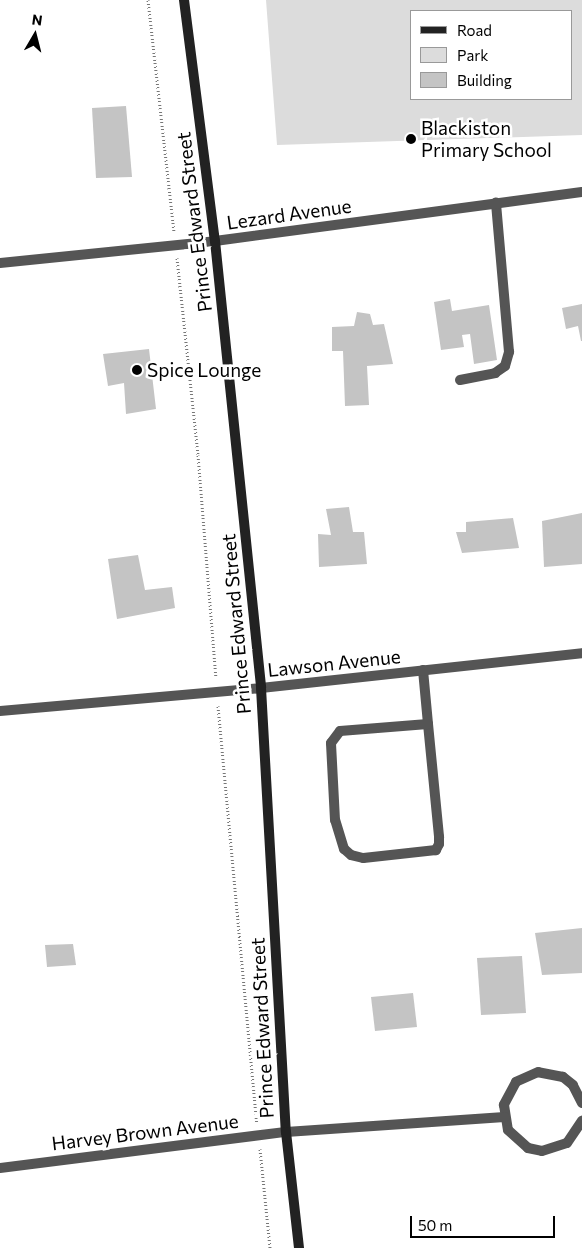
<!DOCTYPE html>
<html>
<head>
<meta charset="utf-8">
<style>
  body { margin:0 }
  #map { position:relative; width:582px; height:1248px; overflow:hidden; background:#fff; font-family:Commissioner,sans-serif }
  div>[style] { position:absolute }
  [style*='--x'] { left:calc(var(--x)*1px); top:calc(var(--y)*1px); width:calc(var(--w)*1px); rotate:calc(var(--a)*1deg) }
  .green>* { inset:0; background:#dcdcdc }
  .building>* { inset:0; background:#c4c4c4 }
  .path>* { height:3px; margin-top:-1.5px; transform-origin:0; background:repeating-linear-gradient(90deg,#777 0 1px,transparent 0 3.5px) }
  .service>* { height:10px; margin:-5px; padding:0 5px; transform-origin:5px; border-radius:5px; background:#555 }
  .minor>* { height:10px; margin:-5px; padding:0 5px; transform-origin:5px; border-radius:5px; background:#555 }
  .secondary>* { height:10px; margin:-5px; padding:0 5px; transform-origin:5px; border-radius:5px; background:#222 }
  .dots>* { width:14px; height:14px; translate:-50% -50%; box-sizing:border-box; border:2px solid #fff; border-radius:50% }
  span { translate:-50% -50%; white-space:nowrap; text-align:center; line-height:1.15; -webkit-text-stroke:5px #fff; paint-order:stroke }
  .poi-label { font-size:19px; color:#000 }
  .left { translate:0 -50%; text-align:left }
  .street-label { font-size:19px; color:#000 }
  .legend { position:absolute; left:410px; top:10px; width:162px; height:90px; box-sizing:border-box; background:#fff; border:1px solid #999; margin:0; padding:6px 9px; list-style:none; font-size:15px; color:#000 }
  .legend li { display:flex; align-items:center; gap:10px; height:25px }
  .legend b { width:25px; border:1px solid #999 }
  .north { position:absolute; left:10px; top:10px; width:50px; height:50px; -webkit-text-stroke:4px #fff; paint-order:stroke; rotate:8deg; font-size:14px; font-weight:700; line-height:20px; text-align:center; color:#000 }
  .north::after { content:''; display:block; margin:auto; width:18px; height:22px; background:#000; clip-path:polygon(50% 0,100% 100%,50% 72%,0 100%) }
  .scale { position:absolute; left:410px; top:1216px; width:145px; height:22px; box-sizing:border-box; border:2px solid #000; border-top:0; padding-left:6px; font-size:15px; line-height:18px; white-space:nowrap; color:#000; -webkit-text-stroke:4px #fff; paint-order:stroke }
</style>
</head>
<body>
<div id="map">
  <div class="green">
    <i style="clip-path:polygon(evenodd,266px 0,582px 0,582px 135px,277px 145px,266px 0,411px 11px,571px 11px,571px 99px,411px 99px,411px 11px)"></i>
  </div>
  <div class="building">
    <i style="clip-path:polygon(126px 106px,132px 177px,96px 178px,92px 108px)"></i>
    <i style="clip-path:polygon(450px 299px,452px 311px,489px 305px,497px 360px,474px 364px,470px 334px,462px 335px,464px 347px,441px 350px,434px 302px)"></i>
    <i style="clip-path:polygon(582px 304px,582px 341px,581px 341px,578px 326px,566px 329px,562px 308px)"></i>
    <i style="clip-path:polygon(357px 312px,370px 314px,373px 325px,384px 324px,393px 364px,367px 366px,369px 405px,345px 406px,343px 351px,332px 351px,332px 327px,354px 326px)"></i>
    <i style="clip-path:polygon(149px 349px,156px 409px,126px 414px,124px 383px,108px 386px,103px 354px)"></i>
    <i style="clip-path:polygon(349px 507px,353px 532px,364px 532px,367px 564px,319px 567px,318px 534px,331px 535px,326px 509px)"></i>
    <i style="clip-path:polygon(582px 513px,582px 564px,544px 567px,542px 521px)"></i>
    <i style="clip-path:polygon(513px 518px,519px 548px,462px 553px,456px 532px,466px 532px,466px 522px)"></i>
    <i style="clip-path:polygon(138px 555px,145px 590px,172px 587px,175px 608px,117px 619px,108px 559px)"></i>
    <i style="clip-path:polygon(582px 928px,582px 973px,542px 975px,535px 933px)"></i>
    <i style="clip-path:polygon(73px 944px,76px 965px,47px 967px,45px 945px)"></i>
    <i style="clip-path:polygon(522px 956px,526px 1013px,481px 1015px,477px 958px)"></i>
    <i style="clip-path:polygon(413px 993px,417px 1027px,375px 1031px,371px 997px)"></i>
  </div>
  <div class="path">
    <i style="--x:148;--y:0;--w:233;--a:83.6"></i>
    <i style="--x:177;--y:258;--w:198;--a:83.9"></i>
    <i style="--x:198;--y:455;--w:224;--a:85.4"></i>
    <i style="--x:218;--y:706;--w:419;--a:84.7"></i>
    <i style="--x:260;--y:1149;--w:100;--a:84.2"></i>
  </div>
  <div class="service">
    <i style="--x:460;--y:380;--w:36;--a:-11"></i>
    <i style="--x:495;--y:373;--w:12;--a:-35"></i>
    <i style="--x:505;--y:366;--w:15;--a:-74"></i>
    <i style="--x:509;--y:352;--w:150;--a:-95"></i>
    <i style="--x:423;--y:670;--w:54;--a:84.7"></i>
    <i style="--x:428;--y:724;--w:114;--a:84.4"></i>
    <i style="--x:439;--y:837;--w:7;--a:90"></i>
    <i style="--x:439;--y:844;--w:7;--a:117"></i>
    <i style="--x:436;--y:850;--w:73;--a:173.7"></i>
    <i style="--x:363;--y:858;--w:12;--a:-166"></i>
    <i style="--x:351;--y:855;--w:9;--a:-139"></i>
    <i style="--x:344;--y:849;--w:30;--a:-107"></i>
    <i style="--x:335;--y:820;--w:77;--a:-93"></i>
    <i style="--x:331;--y:743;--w:15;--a:-53"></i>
    <i style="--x:340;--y:731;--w:88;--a:-4.5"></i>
  </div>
  <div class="minor">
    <i style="--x:0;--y:263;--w:216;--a:-5.8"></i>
    <i style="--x:215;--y:241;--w:370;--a:-7.6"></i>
    <i style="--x:0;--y:711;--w:262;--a:-5"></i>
    <i style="--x:261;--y:688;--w:323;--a:-6.2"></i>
    <i style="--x:582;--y:1103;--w:20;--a:-117"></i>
    <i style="--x:573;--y:1085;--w:13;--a:-141"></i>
    <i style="--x:563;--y:1077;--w:25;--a:-169"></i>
    <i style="--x:538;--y:1072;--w:24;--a:156"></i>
    <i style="--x:516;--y:1082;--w:26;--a:118"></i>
    <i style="--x:504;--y:1105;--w:25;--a:81"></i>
    <i style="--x:508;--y:1130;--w:27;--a:42"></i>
    <i style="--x:528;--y:1148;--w:14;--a:12"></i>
    <i style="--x:542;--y:1151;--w:26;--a:-18"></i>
    <i style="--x:567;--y:1143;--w:27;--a:-56"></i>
    <i style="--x:0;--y:1168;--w:288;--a:-7.2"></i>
    <i style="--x:286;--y:1132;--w:219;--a:-3.9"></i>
  </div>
  <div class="secondary">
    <i style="--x:184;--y:0;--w:243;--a:82.7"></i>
    <i style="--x:215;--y:241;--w:449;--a:84.1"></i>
    <i style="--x:261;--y:688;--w:445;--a:86.8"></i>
    <i style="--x:286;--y:1132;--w:117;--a:83.6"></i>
  </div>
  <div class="dots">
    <i style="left:411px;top:139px;background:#000"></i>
    <i style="left:137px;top:370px;background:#000"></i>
  </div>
  <div class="poi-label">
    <span class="left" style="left:421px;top:139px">Blackiston<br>Primary School</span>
    <span class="left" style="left:147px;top:370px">Spice Lounge</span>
  </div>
  <div class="street-label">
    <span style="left:289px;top:214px;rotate:-8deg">Lezard Avenue</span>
    <span style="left:194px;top:222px;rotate:-97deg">Prince Edward Street</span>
    <span style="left:236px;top:624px;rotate:-95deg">Prince Edward Street</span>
    <span style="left:334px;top:663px;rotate:-6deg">Lawson Avenue</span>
    <span style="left:262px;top:1028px;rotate:-93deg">Prince Edward Street</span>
    <span style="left:145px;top:1132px;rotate:-7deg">Harvey Brown Avenue</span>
  </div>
  <ul class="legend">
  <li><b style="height:6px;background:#222"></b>Road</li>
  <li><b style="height:14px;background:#dcdcdc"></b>Park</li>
  <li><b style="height:14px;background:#c4c4c4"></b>Building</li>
  </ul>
  <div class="north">N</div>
  <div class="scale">50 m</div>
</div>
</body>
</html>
